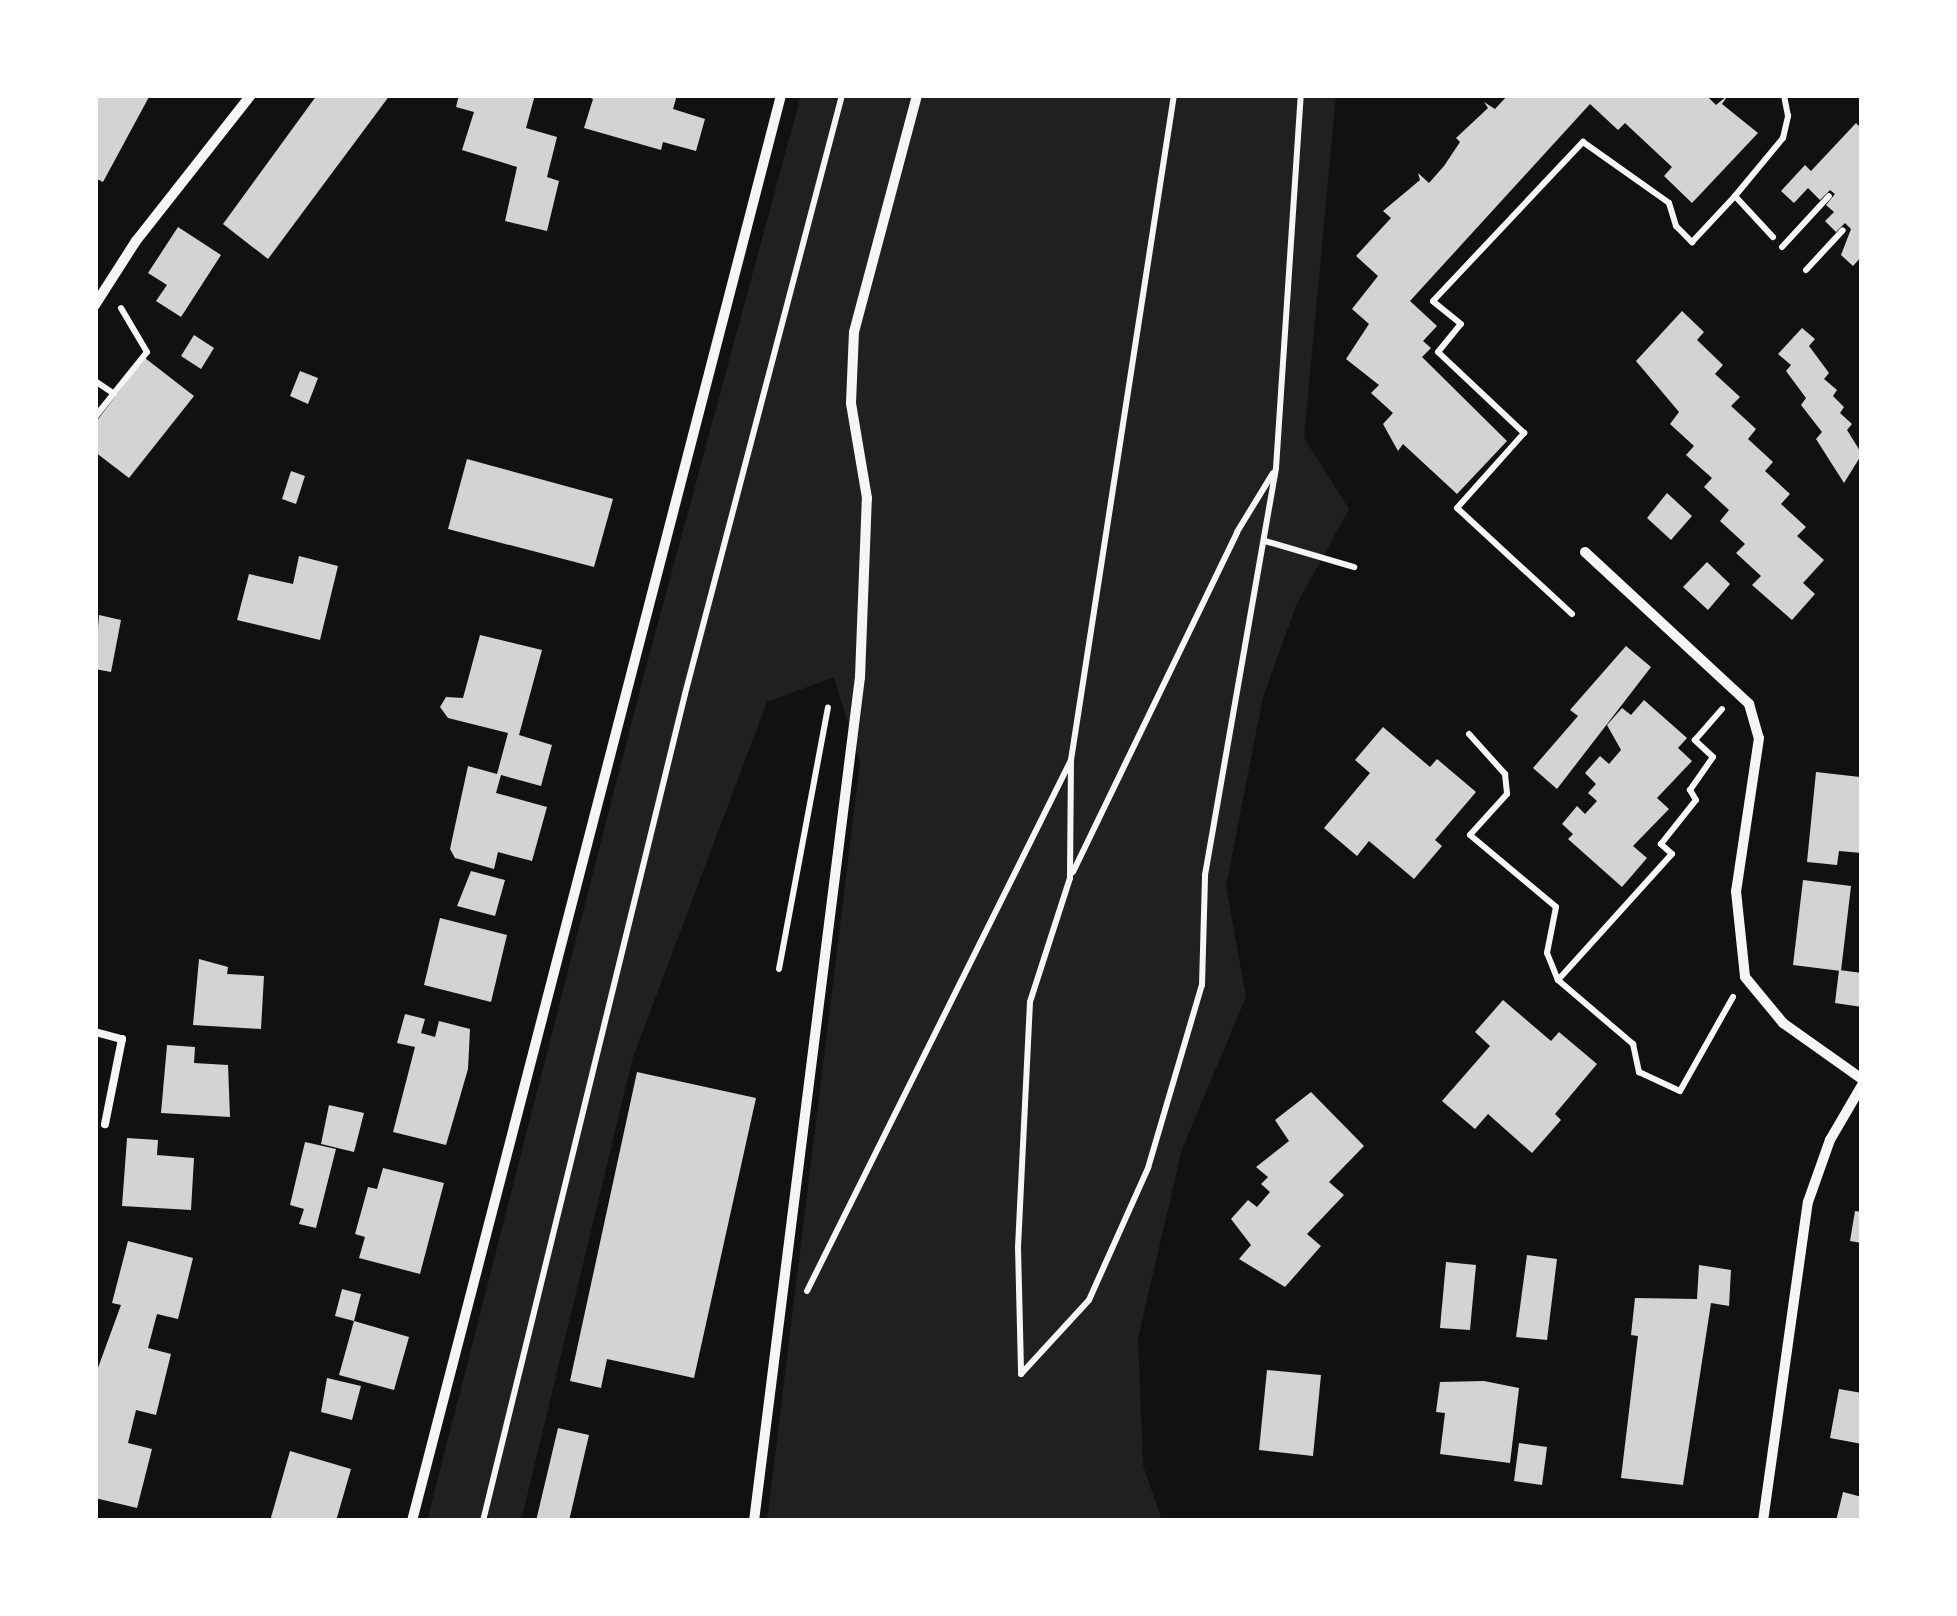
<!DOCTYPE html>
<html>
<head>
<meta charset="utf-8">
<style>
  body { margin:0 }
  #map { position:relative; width:1957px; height:1616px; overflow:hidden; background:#111; font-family:"Archivo Narrow",sans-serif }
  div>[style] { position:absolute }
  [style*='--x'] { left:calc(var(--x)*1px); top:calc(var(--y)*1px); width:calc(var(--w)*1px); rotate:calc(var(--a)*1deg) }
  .green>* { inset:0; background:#202020 }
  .building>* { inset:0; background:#d3d3d3 }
  .path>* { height:6px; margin:-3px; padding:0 3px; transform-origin:3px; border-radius:3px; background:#f5f5f5 }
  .service>* { height:8px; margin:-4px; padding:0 4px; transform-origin:4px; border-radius:4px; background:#f5f5f5 }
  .minor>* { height:10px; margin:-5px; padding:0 5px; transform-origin:5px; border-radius:5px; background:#f5f5f5 }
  span { translate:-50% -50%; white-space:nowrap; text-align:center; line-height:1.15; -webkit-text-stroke:8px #fff; paint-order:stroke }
  .frame { position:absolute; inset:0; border:98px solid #fff; pointer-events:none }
</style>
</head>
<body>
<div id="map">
  <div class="green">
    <i style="clip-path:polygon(801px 95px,1336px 95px,1304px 438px,1349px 509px,1296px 606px,1263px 697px,1226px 886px,1246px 997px,1182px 1149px,1138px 1338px,1143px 1465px,1162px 1521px,767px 1521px,860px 763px,834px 677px,767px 702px,633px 1057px,521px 1521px,427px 1521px,642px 682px)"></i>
  </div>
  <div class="building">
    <i style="clip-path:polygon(95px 95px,150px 95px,103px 182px,95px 178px)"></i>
    <i style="clip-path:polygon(317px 95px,390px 95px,268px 259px,223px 224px)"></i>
    <i style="clip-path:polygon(459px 95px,535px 95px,526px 128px,557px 137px,547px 177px,559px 181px,547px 231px,505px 221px,517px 167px,462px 150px,474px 112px,456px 107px)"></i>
    <i style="clip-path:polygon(584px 95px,677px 95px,673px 109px,705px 119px,696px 151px,663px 142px,661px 150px,584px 128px,593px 99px)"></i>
    <i style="clip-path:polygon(1508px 95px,1706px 95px,1716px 105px,1728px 95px,1722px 104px,1758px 133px,1692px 203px,1664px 176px,1672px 167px,1625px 123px,1618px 130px,1590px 104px,1410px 301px,1437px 326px,1423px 341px,1431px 348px,1422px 357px,1507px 441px,1457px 494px,1403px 444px,1398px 451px,1383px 424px,1393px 413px,1371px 393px,1379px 385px,1346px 359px,1369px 324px,1352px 309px,1378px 276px,1356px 256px,1391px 218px,1383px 211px,1420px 180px,1418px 173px,1429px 183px,1444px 166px,1460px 142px,1456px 138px,1488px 108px,1484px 102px,1495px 109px)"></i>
    <i style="clip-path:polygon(1856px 123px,1862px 129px,1862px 256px,1853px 266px,1841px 255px,1851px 229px,1845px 223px,1836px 232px,1825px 221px,1834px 212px,1826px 205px,1835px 194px,1830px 190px,1820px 200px,1808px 188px,1794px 203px,1781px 191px,1805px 165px,1811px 171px)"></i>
    <i style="clip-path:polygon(178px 227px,221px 255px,181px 317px,156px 301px,167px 285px,148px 273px)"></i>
    <i style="clip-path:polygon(1682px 311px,1704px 332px,1697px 340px,1723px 365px,1715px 374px,1740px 397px,1731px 406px,1756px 429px,1748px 439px,1773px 462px,1765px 471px,1790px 494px,1781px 504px,1806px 527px,1797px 536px,1824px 560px,1803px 583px,1815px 594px,1792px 620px,1752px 585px,1761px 576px,1736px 553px,1745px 544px,1720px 521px,1729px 510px,1704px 487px,1712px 478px,1686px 455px,1694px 446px,1670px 424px,1679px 412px,1636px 361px)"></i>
    <i style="clip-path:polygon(1802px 328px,1815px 339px,1809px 346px,1829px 373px,1824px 379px,1837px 390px,1833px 396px,1844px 407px,1840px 413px,1852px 424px,1847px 430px,1862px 454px,1844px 483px,1816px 439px,1822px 432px,1801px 405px,1806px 398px,1786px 371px,1791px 365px,1778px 354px)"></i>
    <i style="clip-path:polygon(194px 335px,214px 348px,201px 369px,181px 356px)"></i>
    <i style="clip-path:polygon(145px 358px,194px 396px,129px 478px,95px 452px,95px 423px)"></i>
    <i style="clip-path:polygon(300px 371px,318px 378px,308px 404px,290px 396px)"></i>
    <i style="clip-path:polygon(467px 459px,613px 499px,594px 567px,448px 529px)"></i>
    <i style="clip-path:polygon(291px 471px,305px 476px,296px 504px,282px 499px)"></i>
    <i style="clip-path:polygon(1667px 493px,1692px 516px,1671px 540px,1647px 518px)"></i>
    <i style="clip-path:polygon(299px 556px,338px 566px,320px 640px,237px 620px,249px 574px,293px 584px)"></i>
    <i style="clip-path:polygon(1707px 562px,1730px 584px,1708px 610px,1683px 587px)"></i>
    <i style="clip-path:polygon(99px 615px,121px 620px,111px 672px,95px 669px)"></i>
    <i style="clip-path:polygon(480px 635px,542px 650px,519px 735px,552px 745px,541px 786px,501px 775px,496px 793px,547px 807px,532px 861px,498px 852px,494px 869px,455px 858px,450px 849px,468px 766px,497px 774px,508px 733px,448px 718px,440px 707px,446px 697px,463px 698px)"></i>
    <i style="clip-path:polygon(1626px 646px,1651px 667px,1557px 789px,1533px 768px,1578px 716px,1570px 710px)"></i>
    <i style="clip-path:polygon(1644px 700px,1687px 738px,1678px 748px,1692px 761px,1657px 798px,1669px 809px,1633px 846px,1647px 858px,1622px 887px,1568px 839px,1573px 834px,1562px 824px,1577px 806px,1585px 814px,1597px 801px,1588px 793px,1596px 784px,1585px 773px,1600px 756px,1609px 764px,1621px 750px,1607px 725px,1622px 708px,1631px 715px)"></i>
    <i style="clip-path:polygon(1383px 727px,1430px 767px,1437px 759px,1476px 792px,1435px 840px,1442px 846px,1414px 879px,1369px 841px,1357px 856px,1324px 828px,1370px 773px,1355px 760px)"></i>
    <i style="clip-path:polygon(1816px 772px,1860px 777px,1862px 853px,1839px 851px,1837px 865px,1807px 862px)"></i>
    <i style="clip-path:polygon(471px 871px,505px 880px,495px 916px,457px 906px)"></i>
    <i style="clip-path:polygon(1803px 880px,1851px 886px,1841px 971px,1793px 965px)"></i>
    <i style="clip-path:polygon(440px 918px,507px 935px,491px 1002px,424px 985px)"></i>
    <i style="clip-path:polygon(199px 959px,228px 967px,227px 974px,264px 976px,261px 1029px,193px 1025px)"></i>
    <i style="clip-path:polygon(1839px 970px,1862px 973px,1862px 1007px,1835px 1003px)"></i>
    <i style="clip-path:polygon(1503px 1000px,1551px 1041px,1559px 1032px,1597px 1064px,1555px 1114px,1561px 1120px,1532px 1153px,1488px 1114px,1475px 1129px,1442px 1101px,1490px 1046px,1475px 1032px)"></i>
    <i style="clip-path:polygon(405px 1014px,425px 1019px,421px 1033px,435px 1037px,439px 1021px,470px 1029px,468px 1069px,446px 1145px,393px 1132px,415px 1047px,397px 1043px)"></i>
    <i style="clip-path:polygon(167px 1045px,195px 1047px,194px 1063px,228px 1065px,230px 1117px,161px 1113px)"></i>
    <i style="clip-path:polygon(637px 1072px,756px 1098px,694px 1378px,607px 1359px,601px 1388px,570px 1381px)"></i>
    <i style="clip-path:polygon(1311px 1092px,1364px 1146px,1329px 1182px,1344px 1195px,1307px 1234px,1321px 1246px,1285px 1287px,1239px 1259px,1251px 1245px,1231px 1219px,1248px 1200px,1257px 1207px,1270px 1192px,1261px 1184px,1268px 1177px,1256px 1167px,1289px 1141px,1275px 1120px)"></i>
    <i style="clip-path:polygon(329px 1105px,364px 1113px,354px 1152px,321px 1144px)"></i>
    <i style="clip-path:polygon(127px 1138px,158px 1140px,157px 1155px,194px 1158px,191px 1210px,122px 1206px)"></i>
    <i style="clip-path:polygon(305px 1142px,336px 1149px,316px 1228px,299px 1224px,304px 1209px,290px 1205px)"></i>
    <i style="clip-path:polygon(383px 1168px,444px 1183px,420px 1274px,359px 1258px,365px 1237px,355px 1234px,368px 1187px,377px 1189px)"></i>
    <i style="clip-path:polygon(1855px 1211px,1862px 1212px,1862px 1243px,1850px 1241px)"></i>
    <i style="clip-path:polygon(128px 1241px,193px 1258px,178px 1319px,157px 1314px,148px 1348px,171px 1354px,156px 1415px,136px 1410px,128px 1443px,152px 1449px,137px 1508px,95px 1498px,95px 1376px,121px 1305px,112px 1303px)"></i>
    <i style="clip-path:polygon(1527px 1255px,1557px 1259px,1547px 1340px,1516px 1337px)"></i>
    <i style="clip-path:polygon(1446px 1262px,1476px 1265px,1470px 1330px,1440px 1328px)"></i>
    <i style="clip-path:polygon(1699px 1265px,1731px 1270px,1729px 1306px,1711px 1303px,1683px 1485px,1621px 1478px,1638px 1336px,1631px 1335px,1635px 1298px,1697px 1299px)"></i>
    <i style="clip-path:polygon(342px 1289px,361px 1294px,354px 1321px,335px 1316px)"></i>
    <i style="clip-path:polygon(354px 1321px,409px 1337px,394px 1390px,339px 1375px)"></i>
    <i style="clip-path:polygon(1267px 1370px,1321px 1375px,1313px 1456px,1259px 1450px)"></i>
    <i style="clip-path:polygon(327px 1378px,361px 1386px,352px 1420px,321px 1412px)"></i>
    <i style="clip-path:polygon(1484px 1381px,1519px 1388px,1510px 1463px,1440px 1454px,1445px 1413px,1436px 1412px,1440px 1382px)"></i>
    <i style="clip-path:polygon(1839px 1389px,1862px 1393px,1862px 1444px,1830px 1438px)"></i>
    <i style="clip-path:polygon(558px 1428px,589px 1435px,585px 1452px,569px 1521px,536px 1521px)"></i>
    <i style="clip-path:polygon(1519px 1443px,1547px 1447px,1542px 1485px,1514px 1481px)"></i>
    <i style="clip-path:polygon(290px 1451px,351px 1469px,336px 1521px,270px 1521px)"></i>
    <i style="clip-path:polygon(1843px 1492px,1862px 1497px,1862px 1521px,1836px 1521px)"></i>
  </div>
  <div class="path">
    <i style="--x:1735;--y:196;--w:75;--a:-50.4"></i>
    <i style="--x:1783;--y:138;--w:23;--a:-77"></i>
    <i style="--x:1788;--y:116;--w:21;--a:-101"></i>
    <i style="--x:1782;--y:247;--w:69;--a:-47.3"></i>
    <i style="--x:1806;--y:270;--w:54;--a:-47.2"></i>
    <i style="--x:95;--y:381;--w:23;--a:34"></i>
    <i style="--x:95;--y:417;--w:83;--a:-51.3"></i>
    <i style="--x:147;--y:352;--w:51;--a:-120.6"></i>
    <i style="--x:1265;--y:541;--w:93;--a:16.3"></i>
    <i style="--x:1572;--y:614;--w:156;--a:-137.3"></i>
    <i style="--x:1457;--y:508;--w:101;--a:-48.2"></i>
    <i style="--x:1524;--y:433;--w:118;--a:-136.7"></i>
    <i style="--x:1438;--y:352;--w:36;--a:-51"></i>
    <i style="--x:1461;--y:324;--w:36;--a:-141"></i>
    <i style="--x:1433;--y:301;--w:219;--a:-46.7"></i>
    <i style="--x:1583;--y:142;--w:105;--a:35.3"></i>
    <i style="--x:1669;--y:203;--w:24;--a:73"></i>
    <i style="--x:1676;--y:226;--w:23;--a:45"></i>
    <i style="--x:1692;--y:242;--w:63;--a:-46.9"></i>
    <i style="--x:1735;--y:196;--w:56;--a:47.2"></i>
    <i style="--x:1469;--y:734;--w:54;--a:48"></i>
    <i style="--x:1505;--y:774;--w:20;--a:84"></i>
    <i style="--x:1507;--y:794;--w:55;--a:132.1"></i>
    <i style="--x:1470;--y:835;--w:112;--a:39.9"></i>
    <i style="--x:1556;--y:907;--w:47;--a:101.1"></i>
    <i style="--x:1547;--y:953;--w:29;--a:68"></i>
    <i style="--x:1558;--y:980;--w:99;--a:40.5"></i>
    <i style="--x:1633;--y:1044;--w:29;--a:78"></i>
    <i style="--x:1639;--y:1072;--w:45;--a:24.9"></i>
    <i style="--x:1680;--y:1091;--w:108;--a:-60.6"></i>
    <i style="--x:1071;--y:760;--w:118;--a:90.5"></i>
    <i style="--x:1070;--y:878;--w:130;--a:107.9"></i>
    <i style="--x:1030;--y:1002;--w:245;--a:92.8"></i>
    <i style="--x:1018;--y:1247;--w:127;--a:88.6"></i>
    <i style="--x:1021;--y:1374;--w:100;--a:-47.4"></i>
    <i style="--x:1089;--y:1300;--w:145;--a:-65.9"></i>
    <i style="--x:1148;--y:1168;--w:191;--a:-73.6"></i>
    <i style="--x:1202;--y:985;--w:110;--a:-88.4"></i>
    <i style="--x:1205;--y:875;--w:413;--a:-80.1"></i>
    <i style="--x:1276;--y:468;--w:374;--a:-86.2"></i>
    <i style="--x:1073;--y:872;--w:377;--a:-64.2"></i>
    <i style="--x:1237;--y:532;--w:69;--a:-58.6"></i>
    <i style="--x:779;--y:969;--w:266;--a:-79.4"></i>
    <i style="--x:1558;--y:980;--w:170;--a:-47.9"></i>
    <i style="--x:1672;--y:854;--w:15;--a:-138"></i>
    <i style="--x:1661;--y:844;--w:56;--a:-51.5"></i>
    <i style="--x:1696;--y:800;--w:12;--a:-121"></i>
    <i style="--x:1690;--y:790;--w:40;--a:-55.1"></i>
    <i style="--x:1713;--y:757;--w:25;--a:-137"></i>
    <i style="--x:1695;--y:740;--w:41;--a:-48.9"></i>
    <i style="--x:807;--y:1291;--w:593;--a:-63.56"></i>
    <i style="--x:1071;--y:760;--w:673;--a:-81.2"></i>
    <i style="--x:483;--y:1521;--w:851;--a:-76.27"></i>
    <i style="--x:685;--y:694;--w:619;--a:-75.31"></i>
  </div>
  <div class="service">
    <i style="--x:95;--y:1032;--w:28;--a:15"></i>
    <i style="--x:122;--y:1039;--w:87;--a:101.3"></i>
  </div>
  <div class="minor">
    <i style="--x:95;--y:305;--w:76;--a:-57.4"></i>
    <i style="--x:136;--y:241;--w:186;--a:-51.8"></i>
    <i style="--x:1585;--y:552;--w:224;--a:42.8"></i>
    <i style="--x:1749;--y:704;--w:35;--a:74"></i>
    <i style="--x:1759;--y:738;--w:155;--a:98.5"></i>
    <i style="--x:1736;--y:891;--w:86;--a:84"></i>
    <i style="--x:1745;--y:977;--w:60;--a:50.4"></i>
    <i style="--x:1783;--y:1023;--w:97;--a:35.3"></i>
    <i style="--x:412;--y:1521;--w:1473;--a:-75.49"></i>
    <i style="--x:754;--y:1521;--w:851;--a:-82.84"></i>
    <i style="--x:860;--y:677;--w:179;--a:-87.8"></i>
    <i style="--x:867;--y:498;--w:96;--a:-99.6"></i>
    <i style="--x:851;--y:403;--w:71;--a:-87.6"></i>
    <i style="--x:854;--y:332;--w:245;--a:-75.1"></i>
    <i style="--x:1763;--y:1521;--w:322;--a:-82"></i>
    <i style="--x:1808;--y:1202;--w:66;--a:-70.5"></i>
    <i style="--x:1830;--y:1140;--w:64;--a:-59.8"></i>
  </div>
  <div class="frame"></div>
</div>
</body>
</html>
